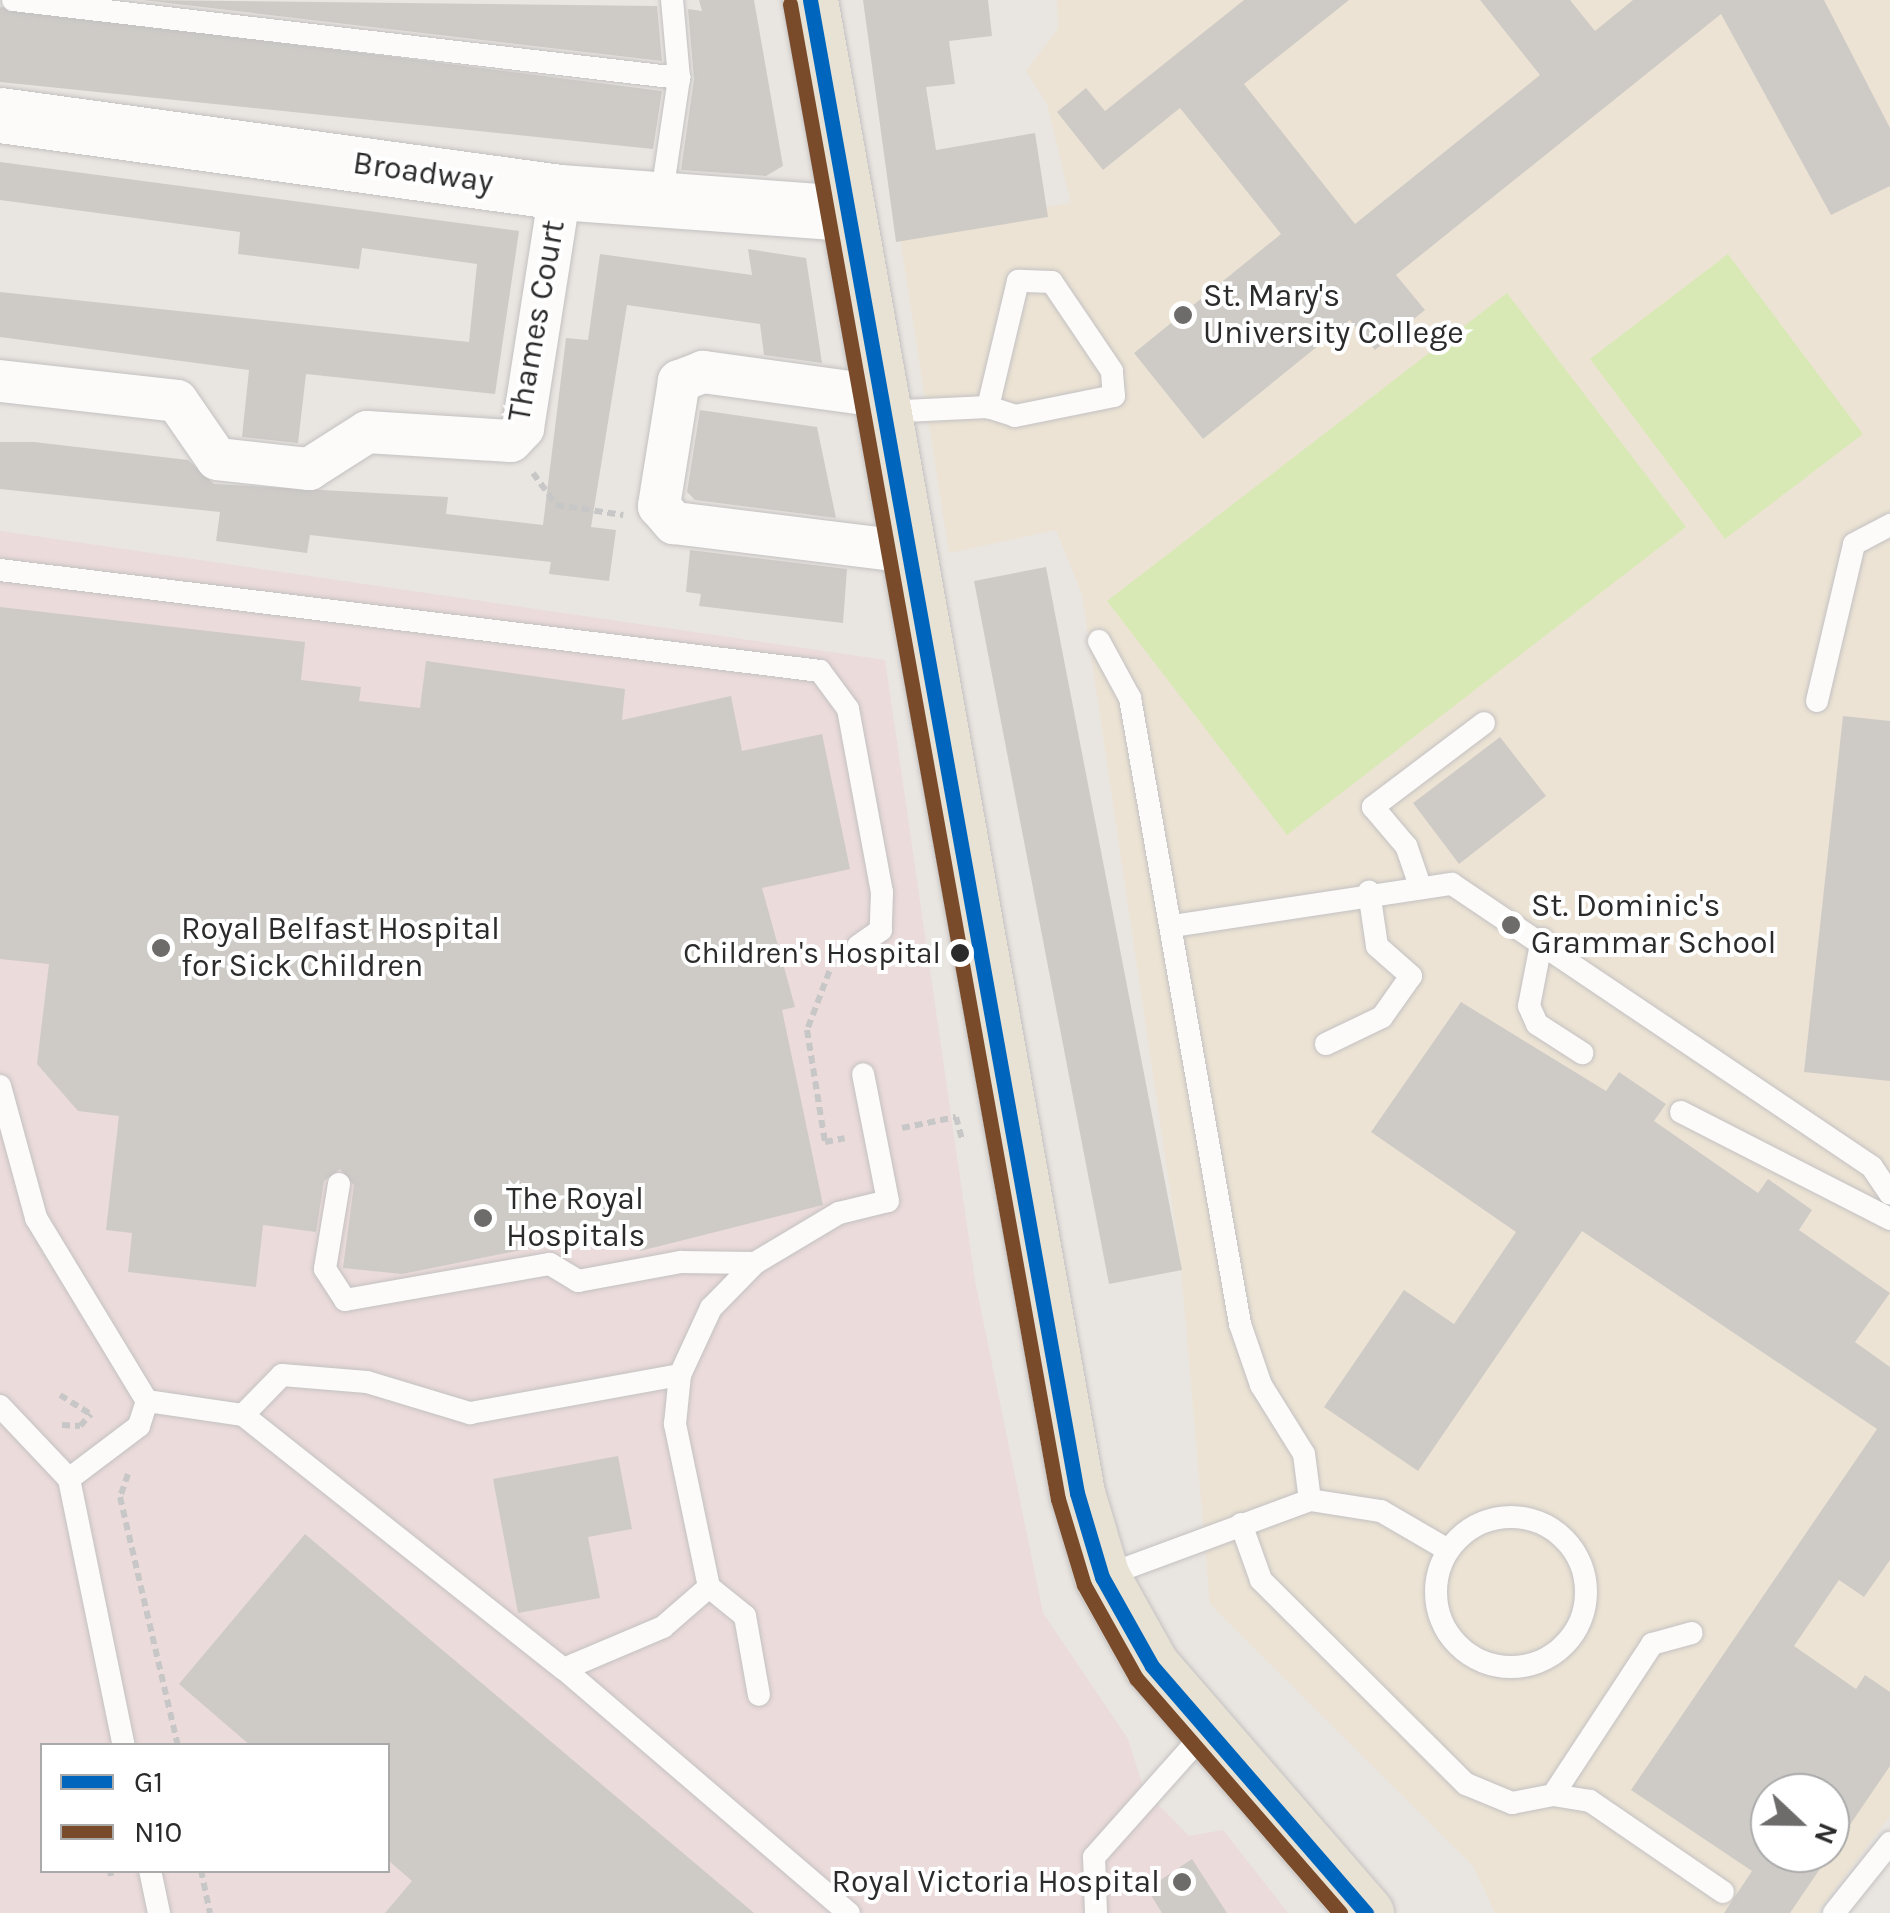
<!DOCTYPE html>
<html>
<head>
<meta charset="utf-8">
<style>
  body { margin:0 }
  #map { position:relative; width:1890px; height:1913px; overflow:hidden; background:#e9e5e0; font-family:Karla,sans-serif }
  div>[style] { position:absolute }
  [style*='--x'] { left:calc(var(--x)*1px); top:calc(var(--y)*1px); width:calc(var(--w)*1px); rotate:calc(var(--a)*1deg) }
  .education>* { inset:0; background:#ece3d4 }
  .medical>* { inset:0; background:#ebdbda }
  .pitch>* { inset:0; background:#d9e9b6 }
  .building>* { inset:0; background:#cecbc7 }
  .path>* { height:6px; margin-top:-3px; transform-origin:0; background:repeating-linear-gradient(90deg,#c8c7c7 0 8px,transparent 0 13px) }
  .roads { filter:drop-shadow(0 0 2px #c3c1c2) drop-shadow(0 0 2px #c3c1c2) }
  .service>* { height:22px; margin:-11px; padding:0 11px; transform-origin:11px; border-radius:11px; background:#fcfbfa }
  .service>.ring { margin:-11px; padding:0; box-sizing:content-box; background:none; border:22px solid #fcfbfa; border-radius:50% }
  .minor>* { height:42px; margin:-21px; padding:0 21px; transform-origin:21px; border-radius:21px; background:#fcfbfa }
  .tertiary>* { height:55px; margin:-27.5px; padding:0 27.5px; transform-origin:27.5px; border-radius:27.5px; background:#fcfbfa }
  .primary>* { height:55px; margin:-27.5px; padding:0 27.5px; transform-origin:27.5px; border-radius:27.5px; background:#e7e2d3 }
  .bus-1>* { height:15px; margin:-7.5px; padding:0 7.5px; transform-origin:7.5px; border-radius:7.5px; background:#0065bd }
  .bus-2>* { height:15px; margin:-7.5px; padding:0 7.5px; transform-origin:7.5px; border-radius:7.5px; background:#7a4b2a }
  .dots>* { width:28px; height:28px; translate:-50% -50%; box-sizing:border-box; border:5px solid #fff; border-radius:50% }
  span { translate:-50% -50%; white-space:nowrap; text-align:center; line-height:1.15; -webkit-text-stroke:8px #fff; paint-order:stroke }
  .bus-label { font-size:30px; color:#2b2b2b }
  .right { translate:-100% -50%; text-align:right }
  .street-label { font-size:32px; color:#2b2b2b }
  .poi-label { font-size:32px; color:#2b2b2b }
  .left { translate:0 -50%; text-align:left }
  .legend { position:absolute; left:40px; top:1743px; width:350px; height:130px; box-sizing:border-box; background:#fff; border:2px solid #aaa; margin:0; padding:12px 18px; list-style:none; font-size:30px; color:#2b2b2b }
  .legend li { display:flex; align-items:center; gap:20px; height:50px }
  .legend b { width:50px; border:2px solid #aaa }
  .north { position:absolute; left:1750px; top:1773px; width:100px; height:100px; box-sizing:border-box; background:#fff; border:2px solid #aaa; border-radius:50%; rotate:112deg; font-size:28px; font-weight:700; line-height:40px; text-align:center; color:#2b2b2b }
  .north::after { content:''; display:block; margin:auto; width:35px; height:45px; background:#6e6c6a; clip-path:polygon(50% 0,100% 100%,50% 72%,0 100%) }
</style>
</head>
<body>
<div id="map">
  <div class="education">
    <i style="clip-path:polygon(evenodd,1057px 0,1890px 0,1890px 1816px,1817px 1913px,1495px 1913px,1473px 1866px,1210px 1604px,1180px 1257px,1082px 594px,1056px 530px,949px 553px,899px 231px,1071px 203px,1047px 104px,1026px 71px,1058px 29px,1057px 0,1770px 1793px,1830px 1793px,1830px 1853px,1770px 1853px,1770px 1793px)"></i>
  </div>
  <div class="medical">
    <i style="clip-path:polygon(evenodd,0 531px,885px 660px,975px 1281px,1043px 1613px,1128px 1739px,1144px 1790px,1189px 1836px,1223px 1830px,1288px 1913px,0 1913px,0 531px,42px 1746px,388px 1746px,388px 1870px,42px 1870px,42px 1746px)"></i>
  </div>
  <div class="pitch">
    <i style="clip-path:polygon(1728px 254px,1863px 434px,1725px 539px,1590px 359px)"></i>
    <i style="clip-path:polygon(1507px 293px,1686px 527px,1287px 835px,1107px 601px)"></i>
  </div>
  <div class="building">
    <i style="clip-path:polygon(142px 0,657px 6px,662px 61px)"></i>
    <i style="clip-path:polygon(699px 0,754px 0,783px 166px,766px 176px,681px 170px,694px 79px,688px 9px,702px 11px)"></i>
    <i style="clip-path:polygon(863px 0,988px 0,992px 36px,949px 41px,955px 84px,926px 87px,936px 150px,1035px 133px,1048px 217px,896px 242px)"></i>
    <i style="clip-path:polygon(1244px 0,1349px 0,1244px 84px,1355px 224px,1540px 75px,1480px 0,1570px 0,1595px 31px,1633px 0,1824px 0,1890px 128px,1890px 186px,1831px 215px,1721px 14px,1396px 275px,1425px 310px,1375px 350px,1350px 320px,1203px 439px,1134px 353px,1281px 234px,1180px 108px,1103px 170px,1057px 112px,1086px 88px,1105px 111px)"></i>
    <i style="clip-path:polygon(0 7px,662px 91px,653px 149px,0 82px)"></i>
    <i style="clip-path:polygon(0 162px,519px 231px,495px 394px,306px 374px,298px 443px,242px 437px,249px 370px,0 337px,0 292px,469px 342px,477px 264px,362px 248px,359px 269px,238px 254px,240px 232px,0 200px)"></i>
    <i style="clip-path:polygon(748px 249px,806px 258px,822px 363px,764px 355px,760px 324px,627px 305px,591px 527px,616px 530px,609px 581px,549px 574px,551px 562px,310px 535px,307px 553px,216px 541px,220px 512px,0 489px,0 442px,34px 442px,188px 460px,214px 484px,448px 497px,446px 514px,543px 525px,566px 338px,588px 340px,600px 254px,752px 275px)"></i>
    <i style="clip-path:polygon(700px 410px,817px 427px,836px 518px,695px 500px,687px 492px)"></i>
    <i style="clip-path:polygon(690px 550px,847px 569px,843px 623px,699px 606px,701px 594px,686px 592px)"></i>
    <i style="clip-path:polygon(1046px 567px,1182px 1270px,1109px 1284px,974px 581px)"></i>
    <i style="clip-path:polygon(0 607px,305px 642px,301px 680px,361px 687px,359px 701px,420px 708px,426px 661px,625px 689px,622px 720px,731px 696px,742px 751px,822px 734px,850px 869px,762px 888px,795px 1007px,782px 1010px,823px 1205px,640px 1251px,637px 1234px,573px 1248px,571px 1240px,402px 1274px,343px 1268px,354px 1185px,340px 1169px,324px 1181px,316px 1232px,263px 1225px,256px 1287px,128px 1272px,132px 1233px,106px 1230px,119px 1116px,78px 1111px,37px 1064px,49px 964px,0 959px)"></i>
    <i style="clip-path:polygon(1843px 716px,1890px 721px,1890px 1081px,1804px 1072px)"></i>
    <i style="clip-path:polygon(1500px 737px,1546px 796px,1459px 864px,1413px 803px)"></i>
    <i style="clip-path:polygon(evenodd,1461px 1002px,1606px 1091px,1619px 1072px,1666px 1104px,1654px 1121px,1758px 1193px,1768px 1179px,1812px 1210px,1799px 1230px,1890px 1293px,1855px 1342px,1890px 1367px,1890px 1560px,1864px 1597px,1839px 1580px,1794px 1646px,1856px 1689px,1865px 1675px,1890px 1692px,1890px 1766px,1790px 1913px,1724px 1913px,1752px 1871px,1631px 1790px,1877px 1429px,1582px 1231px,1418px 1471px,1324px 1407px,1404px 1290px,1454px 1324px,1516px 1232px,1371px 1132px,1461px 1002px,1770px 1793px,1830px 1793px,1830px 1853px,1770px 1853px,1770px 1793px)"></i>
    <i style="clip-path:polygon(618px 1456px,632px 1529px,588px 1537px,600px 1598px,518px 1613px,493px 1479px)"></i>
    <i style="clip-path:polygon(305px 1534px,754px 1913px,385px 1913px,412px 1881px,388px 1860px,388px 1746px,251px 1746px,179px 1684px)"></i>
    <i style="clip-path:polygon(1192px 1859px,1227px 1913px,1162px 1913px,1147px 1889px)"></i>
  </div>
  <div class="path">
    <i style="--x:533;--y:473;--w:39;--a:54"></i>
    <i style="--x:556;--y:505;--w:68;--a:8.5"></i>
    <i style="--x:834;--y:959;--w:76;--a:110.8"></i>
    <i style="--x:807;--y:1030;--w:113;--a:80.9"></i>
    <i style="--x:825;--y:1142;--w:20;--a:-11"></i>
    <i style="--x:902;--y:1128;--w:55;--a:-11.5"></i>
    <i style="--x:956;--y:1117;--w:23;--a:75"></i>
    <i style="--x:60;--y:1395;--w:38;--a:32"></i>
    <i style="--x:62;--y:1425;--w:18;--a:3"></i>
    <i style="--x:80;--y:1426;--w:16;--a:-47"></i>
    <i style="--x:128;--y:1474;--w:24;--a:109"></i>
    <i style="--x:120;--y:1497;--w:256;--a:76.9"></i>
    <i style="--x:110;--y:1870;--w:6;--a:81"></i>
    <i style="--x:201;--y:1870;--w:44;--a:78.2"></i>
  </div>
  <div class="roads">
    <div class="service">
      <i style="--x:13;--y:0;--w:671;--a:6.68"></i>
      <i style="--x:661;--y:200;--w:123;--a:-81.6"></i>
      <i style="--x:679;--y:78;--w:78;--a:-95.1"></i>
      <i style="--x:887;--y:400;--w:20;--a:33"></i>
      <i style="--x:904;--y:411;--w:84;--a:-2.7"></i>
      <i style="--x:988;--y:407;--w:28;--a:18"></i>
      <i style="--x:1015;--y:416;--w:101;--a:-11.4"></i>
      <i style="--x:1114;--y:396;--w:25;--a:-95"></i>
      <i style="--x:1112;--y:371;--w:107;--a:-124"></i>
      <i style="--x:1052;--y:282;--w:34;--a:-178"></i>
      <i style="--x:1018;--y:281;--w:130;--a:103.4"></i>
      <i style="--x:0;--y:570;--w:826;--a:7.02"></i>
      <i style="--x:820;--y:671;--w:47;--a:53.6"></i>
      <i style="--x:848;--y:709;--w:186;--a:79.5"></i>
      <i style="--x:882;--y:892;--w:38;--a:92"></i>
      <i style="--x:881;--y:930;--w:28;--a:145"></i>
      <i style="--x:1099;--y:641;--w:65;--a:61.5"></i>
      <i style="--x:1130;--y:698;--w:636;--a:80.03"></i>
      <i style="--x:1240;--y:1324;--w:65;--a:71"></i>
      <i style="--x:1261;--y:1385;--w:81;--a:58.1"></i>
      <i style="--x:1304;--y:1454;--w:46;--a:82.6"></i>
      <i style="--x:1817;--y:701;--w:161;--a:-76.7"></i>
      <i style="--x:1854;--y:544;--w:41;--a:-27.8"></i>
      <i style="--x:1419;--y:883;--w:39;--a:-109"></i>
      <i style="--x:1406;--y:846;--w:51;--a:-130.2"></i>
      <i style="--x:1373;--y:807;--w:139;--a:-37.1"></i>
      <i style="--x:1173;--y:926;--w:282;--a:-8.6"></i>
      <i style="--x:1452;--y:884;--w:506;--a:33.97"></i>
      <i style="--x:1872;--y:1167;--w:32;--a:56"></i>
      <i style="--x:1542;--y:939;--w:68;--a:101"></i>
      <i style="--x:1529;--y:1006;--w:20;--a:66"></i>
      <i style="--x:1537;--y:1024;--w:54;--a:32.8"></i>
      <i style="--x:1326;--y:1044;--w:62;--a:-25.7"></i>
      <i style="--x:1382;--y:1017;--w:50;--a:-54.7"></i>
      <i style="--x:1411;--y:976;--w:45;--a:-138.6"></i>
      <i style="--x:1377;--y:946;--w:55;--a:-98.4"></i>
      <i style="--x:0;--y:1086;--w:137;--a:74.7"></i>
      <i style="--x:36;--y:1218;--w:214;--a:58.8"></i>
      <i style="--x:147;--y:1401;--w:26;--a:108"></i>
      <i style="--x:139;--y:1426;--w:88;--a:142.9"></i>
      <i style="--x:1681;--y:1112;--w:235;--a:27.1"></i>
      <i style="--x:339;--y:1184;--w:86;--a:99.4"></i>
      <i style="--x:325;--y:1269;--w:37;--a:57"></i>
      <i style="--x:345;--y:1300;--w:208;--a:-10"></i>
      <i style="--x:550;--y:1264;--w:33;--a:31"></i>
      <i style="--x:578;--y:1281;--w:105;--a:-10.5"></i>
      <i style="--x:681;--y:1262;--w:74;--a:0.8"></i>
      <i style="--x:147;--y:1401;--w:97;--a:8.3"></i>
      <i style="--x:243;--y:1415;--w:409;--a:38.4"></i>
      <i style="--x:564;--y:1669;--w:375;--a:40.6"></i>
      <i style="--x:0;--y:1406;--w:100;--a:46.6"></i>
      <i style="--x:69;--y:1479;--w:273;--a:78.4"></i>
      <i style="--x:243;--y:1415;--w:56;--a:-45.7"></i>
      <i style="--x:282;--y:1375;--w:85;--a:4.7"></i>
      <i style="--x:367;--y:1382;--w:108;--a:16.8"></i>
      <i style="--x:470;--y:1413;--w:213;--a:-10.3"></i>
      <i class="ring" style="left:1436px;top:1517px;width:128px;height:128px"></i>
      <i style="--x:1241;--y:1524;--w:59;--a:70.3"></i>
      <i style="--x:1261;--y:1580;--w:289;--a:44.9"></i>
      <i style="--x:1466;--y:1784;--w:50;--a:22.4"></i>
      <i style="--x:1512;--y:1803;--w:42;--a:-11"></i>
      <i style="--x:1553;--y:1795;--w:37;--a:9"></i>
      <i style="--x:1590;--y:1801;--w:161;--a:34.4"></i>
      <i style="--x:1102;--y:1577;--w:222;--a:-20.3"></i>
      <i style="--x:1310;--y:1500;--w:72;--a:8.8"></i>
      <i style="--x:1381;--y:1511;--w:78;--a:30.2"></i>
      <i style="--x:709;--y:1587;--w:167;--a:-101.8"></i>
      <i style="--x:675;--y:1424;--w:49;--a:-84.2"></i>
      <i style="--x:680;--y:1375;--w:74;--a:-65.2"></i>
      <i style="--x:711;--y:1308;--w:63;--a:-45.6"></i>
      <i style="--x:755;--y:1263;--w:98;--a:-30.8"></i>
      <i style="--x:839;--y:1213;--w:50;--a:-13.8"></i>
      <i style="--x:888;--y:1201;--w:129;--a:-101.1"></i>
      <i style="--x:564;--y:1669;--w:108;--a:-23"></i>
      <i style="--x:663;--y:1627;--w:61;--a:-41"></i>
      <i style="--x:709;--y:1587;--w:46;--a:38.9"></i>
      <i style="--x:745;--y:1616;--w:80;--a:80"></i>
      <i style="--x:1553;--y:1795;--w:181;--a:-56.7"></i>
      <i style="--x:1652;--y:1644;--w:41;--a:-15.4"></i>
      <i style="--x:150;--y:1870;--w:44;--a:78.2"></i>
      <i style="--x:1096;--y:1913;--w:56;--a:-92"></i>
      <i style="--x:1094;--y:1857;--w:170;--a:-48.3"></i>
      <i style="--x:1834;--y:1913;--w:90;--a:-51.3"></i>
    </div>
    <div class="minor">
      <i style="--x:0;--y:381;--w:178;--a:6.4"></i>
      <i style="--x:177;--y:401;--w:70;--a:55.4"></i>
      <i style="--x:217;--y:459;--w:93;--a:6.2"></i>
      <i style="--x:309;--y:469;--w:69;--a:-32.5"></i>
      <i style="--x:367;--y:432;--w:144;--a:3.6"></i>
      <i style="--x:511;--y:441;--w:18;--a:-47"></i>
      <i style="--x:523;--y:428;--w:239;--a:-81.1"></i>
      <i style="--x:879;--y:396;--w:178;--a:-172.2"></i>
      <i style="--x:703;--y:372;--w:26;--a:159"></i>
      <i style="--x:679;--y:381;--w:127;--a:99.1"></i>
      <i style="--x:659;--y:506;--w:23;--a:49"></i>
      <i style="--x:674;--y:523;--w:230;--a:7"></i>
    </div>
    <div class="tertiary">
      <i style="--x:0;--y:115;--w:565;--a:7.83"></i>
      <i style="--x:560;--y:192;--w:288;--a:4.2"></i>
    </div>
    <div class="primary">
      <i style="--x:810;--y:0;--w:1517;--a:79.86"></i>
      <i style="--x:1077;--y:1493;--w:88;--a:73.4"></i>
      <i style="--x:1102;--y:1577;--w:102;--a:60.7"></i>
      <i style="--x:1152;--y:1666;--w:327;--a:49.1"></i>
    </div>
  </div>
  <div class="bus-1">
    <i style="--x:810;--y:0;--w:1517;--a:79.86"></i>
    <i style="--x:1077;--y:1493;--w:88;--a:73.4"></i>
    <i style="--x:1102;--y:1577;--w:102;--a:60.7"></i>
    <i style="--x:1152;--y:1666;--w:327;--a:49.1"></i>
  </div>
  <div class="bus-2">
    <i style="--x:790;--y:4;--w:1519;--a:79.84"></i>
    <i style="--x:1058;--y:1499;--w:90;--a:73.2"></i>
    <i style="--x:1084;--y:1585;--w:107;--a:60.8"></i>
    <i style="--x:1136;--y:1678;--w:311;--a:49"></i>
  </div>
  <div class="dots">
    <i style="left:1183px;top:315px;background:#6e6c6a"></i>
    <i style="left:1511px;top:925px;background:#6e6c6a"></i>
    <i style="left:161px;top:948px;background:#6e6c6a"></i>
    <i style="left:960px;top:953px;background:#2b2b2b"></i>
    <i style="left:483px;top:1218px;background:#6e6c6a"></i>
    <i style="left:1182px;top:1882px;background:#6e6c6a"></i>
  </div>
  <div class="bus-label">
    <span class="right" style="left:941px;top:953px">Children's Hospital</span>
  </div>
  <div class="street-label">
    <span style="left:423px;top:173px;rotate:8deg">Broadway</span>
    <span style="left:537px;top:321px;rotate:-80deg">Thames Court</span>
  </div>
  <div class="poi-label">
    <span class="left" style="left:1203px;top:315px">St. Mary's<br>University College</span>
    <span class="left" style="left:1531px;top:925px">St. Dominic's<br>Grammar School</span>
    <span class="left" style="left:181px;top:948px">Royal Belfast Hospital<br>for Sick Children</span>
    <span class="left" style="left:506px;top:1218px">The Royal<br>Hospitals</span>
    <span class="right" style="left:1160px;top:1882px">Royal Victoria Hospital</span>
  </div>
  <ul class="legend">
  <li><b style="height:12px;background:#0065bd"></b>G1</li>
  <li><b style="height:12px;background:#7a4b2a"></b>N10</li>
  </ul>
  <div class="north">N</div>
</div>
</body>
</html>
